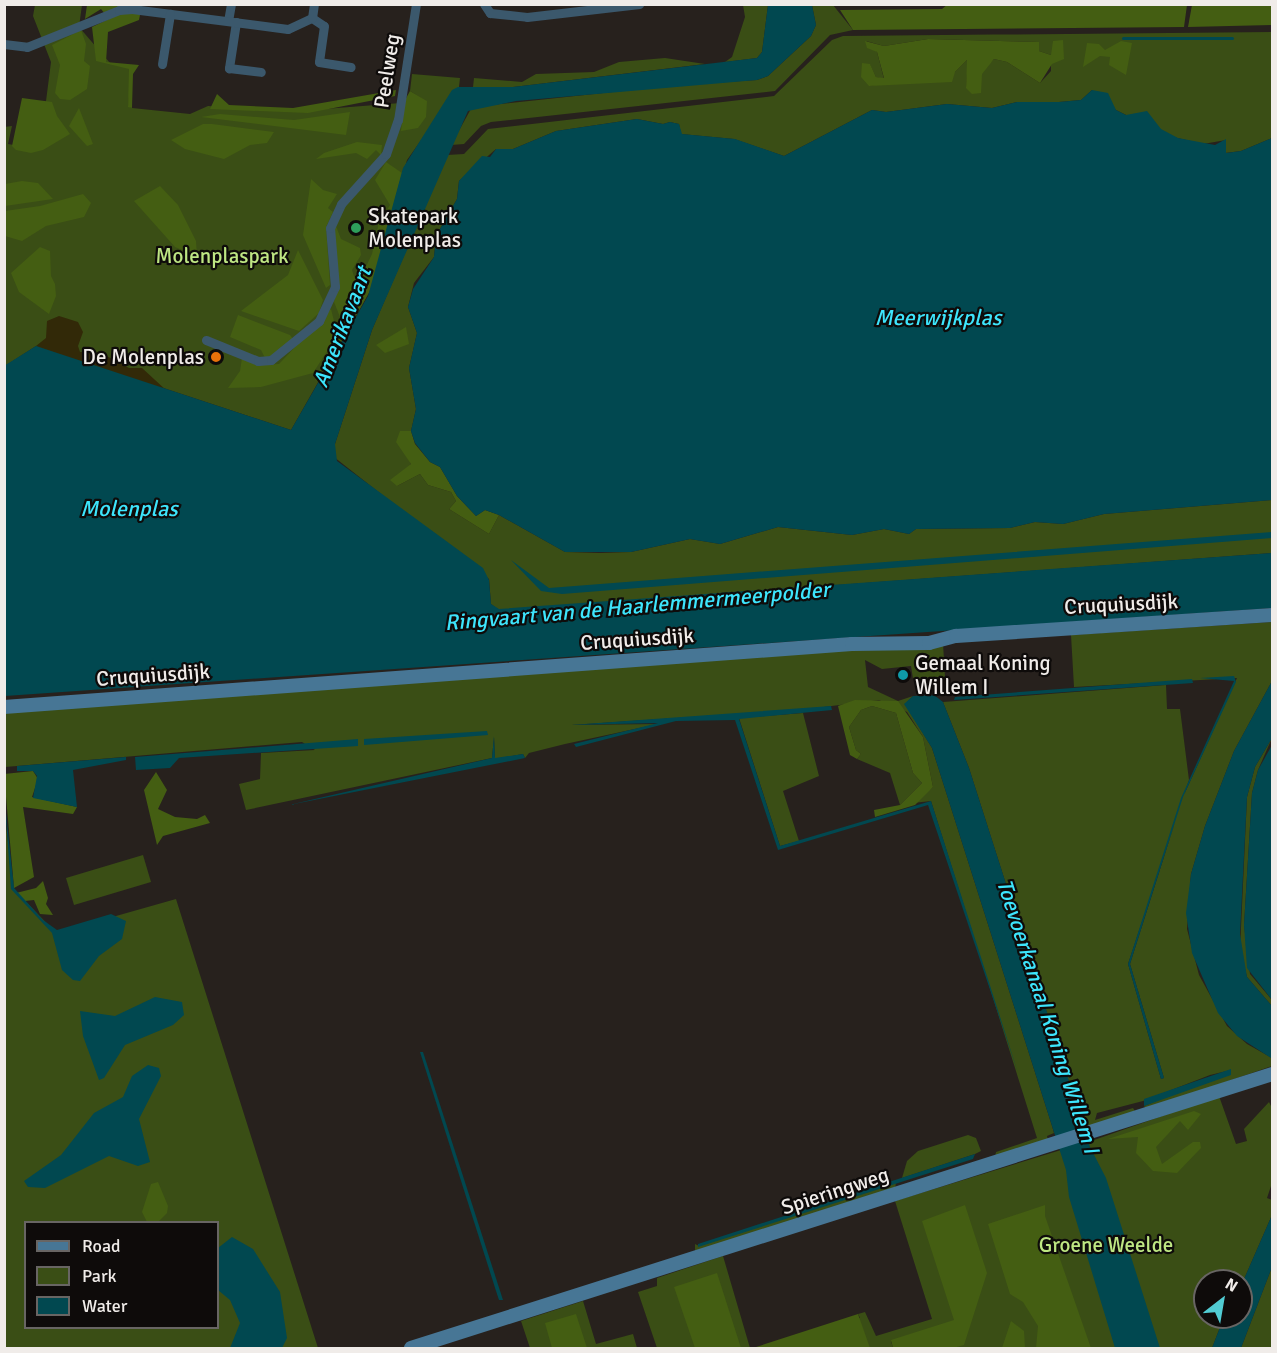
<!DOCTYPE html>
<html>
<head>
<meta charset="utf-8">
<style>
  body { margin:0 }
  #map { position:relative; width:1277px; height:1353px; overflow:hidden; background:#27211d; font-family:Signika,sans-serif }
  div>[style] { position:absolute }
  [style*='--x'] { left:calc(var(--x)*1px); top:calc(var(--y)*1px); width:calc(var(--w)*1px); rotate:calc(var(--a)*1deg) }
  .green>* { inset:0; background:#3a4e15 }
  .forest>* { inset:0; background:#445e12 }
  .sand>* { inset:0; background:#322908 }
  .water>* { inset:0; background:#014850 }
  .stream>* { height:3px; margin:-1.5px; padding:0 1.5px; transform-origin:1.5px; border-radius:1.5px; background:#014850 }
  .street>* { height:9px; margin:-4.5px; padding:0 4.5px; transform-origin:4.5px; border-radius:4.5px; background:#3b586c }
  .secondary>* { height:14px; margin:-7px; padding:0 7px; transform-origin:7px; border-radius:7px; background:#477695 }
  .dots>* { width:16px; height:16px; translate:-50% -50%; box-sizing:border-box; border:3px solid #0e0b0a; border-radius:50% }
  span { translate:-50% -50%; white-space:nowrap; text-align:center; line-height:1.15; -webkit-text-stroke:4.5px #0e0b0a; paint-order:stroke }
  .street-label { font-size:21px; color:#f0ece9 }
  .poi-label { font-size:21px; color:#f0ece9 }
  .left { translate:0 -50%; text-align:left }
  .right { translate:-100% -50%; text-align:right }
  .park-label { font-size:21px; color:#bee683 }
  .water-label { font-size:22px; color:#3de5fc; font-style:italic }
  .frame { position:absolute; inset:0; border:6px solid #f0ece9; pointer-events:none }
  .legend { position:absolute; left:24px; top:1221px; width:195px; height:108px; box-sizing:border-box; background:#0e0b0a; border:2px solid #686563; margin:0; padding:8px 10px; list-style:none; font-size:18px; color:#f0ece9 }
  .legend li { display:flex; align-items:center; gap:12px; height:30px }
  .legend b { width:30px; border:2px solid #686563 }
  .north { position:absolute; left:1193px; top:1269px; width:60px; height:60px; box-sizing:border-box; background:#0e0b0a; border:2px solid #686563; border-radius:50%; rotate:31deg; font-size:16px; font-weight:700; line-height:24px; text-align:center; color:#f0ece9 }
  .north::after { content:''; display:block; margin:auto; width:21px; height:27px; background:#51ccd3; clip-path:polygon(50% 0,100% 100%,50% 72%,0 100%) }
</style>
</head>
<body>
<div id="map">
  <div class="green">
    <i style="clip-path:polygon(35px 5px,82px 5px,79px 27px,110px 63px,132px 69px,128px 106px,132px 108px,190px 114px,208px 106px,299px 111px,426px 101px,410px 91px,412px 74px,460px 78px,459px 87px,407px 160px,371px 289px,291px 430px,36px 346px,5px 366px,4px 127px,12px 126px,8px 144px,14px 145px,46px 101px,51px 62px,33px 16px)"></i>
    <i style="clip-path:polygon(743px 5px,768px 5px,762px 52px,757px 58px,725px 62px,732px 57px,745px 17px)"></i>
    <i style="clip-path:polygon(812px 5px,833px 5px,853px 30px,830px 35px,775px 91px,491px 122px,481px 126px,464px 144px,451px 145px,472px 107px,678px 85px,757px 80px,768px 76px,811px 36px,816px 25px)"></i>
    <i style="clip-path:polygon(evenodd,1272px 32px,1272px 138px,1241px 151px,1225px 153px,1226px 140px,1203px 144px,1169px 136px,1116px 110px,1092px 90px,1081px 100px,1059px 102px,1017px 102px,992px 108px,947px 104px,886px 112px,872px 110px,784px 156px,734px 139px,681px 134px,679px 124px,670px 122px,663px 124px,637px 119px,556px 131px,513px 149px,496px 149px,459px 181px,457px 199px,436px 236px,434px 257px,414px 283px,408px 307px,417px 333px,409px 368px,416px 409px,411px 431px,400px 431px,411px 464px,397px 486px,420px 474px,428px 485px,451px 492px,456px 501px,449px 509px,489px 534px,499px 515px,565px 552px,600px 553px,631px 552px,690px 539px,720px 544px,778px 527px,852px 535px,884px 529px,909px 534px,916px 529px,1010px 528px,1035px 522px,1063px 524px,1104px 514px,1272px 500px,1272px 553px,499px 610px,491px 604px,489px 579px,334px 457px,335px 444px,372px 330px,447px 155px,464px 154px,488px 129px,774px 96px,832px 40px,843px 36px,1272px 32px,928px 39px,1038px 42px,1039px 51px,1051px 55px,1051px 71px,1040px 83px,1007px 62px,994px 59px,966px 88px,968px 59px,955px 72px,869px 86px,870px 65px,876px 77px,884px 79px,877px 52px,866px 41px,884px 46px,928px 39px)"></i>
    <i style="clip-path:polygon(665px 58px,705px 64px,513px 87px,473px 87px,474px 78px,522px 82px,536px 74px,594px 72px,619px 62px)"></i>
    <i style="clip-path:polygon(1272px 622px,1272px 681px,1234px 751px,1205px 826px,1191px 874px,1187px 929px,1199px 975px,1227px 1026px,1247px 1044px,1272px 1058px,1272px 1066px,1147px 1109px,1144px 1106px,1231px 1070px,1210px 1075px,1143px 1101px,1097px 1113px,1095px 1120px,1133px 1108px,1136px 1113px,1084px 1129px,969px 768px,943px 702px,1166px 685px,1167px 709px,1180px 709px,1189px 780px,1128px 964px,1161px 1079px,1164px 1078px,1130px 964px,1183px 797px,1237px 678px,1074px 687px,1071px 635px)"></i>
    <i style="clip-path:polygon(943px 643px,945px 677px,913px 679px,911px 666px,882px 669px,865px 660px,868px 687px,898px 701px,913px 696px,905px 704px,932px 748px,1052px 1126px,1054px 1133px,1047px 1136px,1048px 1140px,995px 1157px,996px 1152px,1037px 1138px,931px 801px,913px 803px,933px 787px,923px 737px,907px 712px,879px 700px,800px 710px,571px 725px,658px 724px,565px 744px,529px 753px,525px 758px,523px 754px,495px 759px,494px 737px,492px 758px,246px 810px,239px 784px,260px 779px,261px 753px,315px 750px,302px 742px,5px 767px,5px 711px)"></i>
    <i style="clip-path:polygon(872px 706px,896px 713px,913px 773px,922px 783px,900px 805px,890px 773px,857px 759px,861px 754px,856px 750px,849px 727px,861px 710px)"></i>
    <i style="clip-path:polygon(803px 713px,819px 776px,783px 791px,799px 841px,780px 846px,739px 718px)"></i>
    <i style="clip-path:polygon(1272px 738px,1258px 770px,1252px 793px,1244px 925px,1250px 974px,1272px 1000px,1272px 1006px,1247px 977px,1240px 949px,1247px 797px,1255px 767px)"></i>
    <i style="clip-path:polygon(evenodd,4px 811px,14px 889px,56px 933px,176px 899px,318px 1348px,5px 1348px,4px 811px,26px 1222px,218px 1222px,218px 1328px,26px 1328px,26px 1222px)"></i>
    <i style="clip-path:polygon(143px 855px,151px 882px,74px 905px,66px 878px)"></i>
    <i style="clip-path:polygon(1219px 1096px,1236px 1144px,1247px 1141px,1244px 1129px,1269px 1102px,1272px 1108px,1272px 1183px,1267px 1198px,1272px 1200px,1272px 1215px,1241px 1286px,1241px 1281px,1205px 1281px,1205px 1317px,1224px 1317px,1212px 1348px,900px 1348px,891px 1341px,893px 1348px,765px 1348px,860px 1318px,858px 1314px,865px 1312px,876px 1336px,932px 1319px,895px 1201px,1097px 1139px)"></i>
    <i style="clip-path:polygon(968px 1135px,976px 1138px,981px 1151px,975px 1154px,902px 1178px,907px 1161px,918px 1151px)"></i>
    <i style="clip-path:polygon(896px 1183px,895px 1188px,695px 1252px,695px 1244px,699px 1246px)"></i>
    <i style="clip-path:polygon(723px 1256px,750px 1348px,657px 1348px,638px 1292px,657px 1286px,657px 1278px)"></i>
    <i style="clip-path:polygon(1272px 1267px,1272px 1348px,1241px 1348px,1267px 1280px)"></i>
    <i style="clip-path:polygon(583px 1301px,596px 1344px,633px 1334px,637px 1348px,530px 1348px,521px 1321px)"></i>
  </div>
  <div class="forest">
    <i style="clip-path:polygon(948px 4px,1187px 4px,1187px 5px,1184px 27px,853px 30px,840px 10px,942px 9px)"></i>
    <i style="clip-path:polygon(87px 5px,142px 5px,139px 20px,108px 32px,106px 62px,139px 65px,133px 74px,132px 108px,128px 107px,129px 69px,96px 61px,92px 27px,109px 19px,101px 9px,85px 19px)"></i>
    <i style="clip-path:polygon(1192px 5px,1272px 5px,1272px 25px,1188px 27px)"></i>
    <i style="clip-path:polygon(81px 30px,86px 44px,84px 61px,90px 66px,87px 89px,70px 100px,60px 99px,55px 93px,60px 65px,52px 45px)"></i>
    <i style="clip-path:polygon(928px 39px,1039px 42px,1039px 51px,1051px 55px,1053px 41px,1063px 40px,1064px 59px,1052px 64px,1040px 83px,1007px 62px,994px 59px,982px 74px,981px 93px,972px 94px,966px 88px,967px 60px,955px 72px,952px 82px,869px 86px,861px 77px,862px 63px,870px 64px,876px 77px,884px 78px,877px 52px,867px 48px,865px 41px,884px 46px)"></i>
    <i style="clip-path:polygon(1121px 41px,1132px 43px,1126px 75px,1109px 65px,1110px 57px,1100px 56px,1083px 67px,1087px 43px,1099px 44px,1105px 50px)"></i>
    <i style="clip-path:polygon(396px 90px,395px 96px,308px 113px,210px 109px,217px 94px,229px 105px,293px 108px)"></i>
    <i style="clip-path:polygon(410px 91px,427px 101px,426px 117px,418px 128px,401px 131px,404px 102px)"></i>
    <i style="clip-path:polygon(22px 98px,52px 102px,57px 116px,70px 134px,43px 150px,31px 153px,16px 150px,12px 146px)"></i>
    <i style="clip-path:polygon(79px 108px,93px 144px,87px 146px,69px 126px)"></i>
    <i style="clip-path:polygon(350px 112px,346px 135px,201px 117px,220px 114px,294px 120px)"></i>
    <i style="clip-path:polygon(203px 124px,212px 124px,274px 132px,267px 143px,250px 145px,224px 159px,185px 149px,171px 140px)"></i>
    <i style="clip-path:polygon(357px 142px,382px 145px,381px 155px,376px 150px,367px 159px,356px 153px,316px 159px,324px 153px)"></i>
    <i style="clip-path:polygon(386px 162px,402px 173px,371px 289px,319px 382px,315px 380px,342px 322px,334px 302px,337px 284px,333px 233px,336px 226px,341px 239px,360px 248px,361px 255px,352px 270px,354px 276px,361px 277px,372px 254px,379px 222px,390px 205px,375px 180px)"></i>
    <i style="clip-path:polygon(311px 179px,323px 190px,337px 194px,328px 208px,333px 212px,326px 227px,330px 285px,326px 288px,303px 235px)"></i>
    <i style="clip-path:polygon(22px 181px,38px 183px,53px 199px,5px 206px,5px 184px)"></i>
    <i style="clip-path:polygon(160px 186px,178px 205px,196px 241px,197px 256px,175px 247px,134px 201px)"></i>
    <i style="clip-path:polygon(83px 194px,91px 203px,84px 217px,46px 226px,22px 241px,5px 236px,5px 211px,40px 206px)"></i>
    <i style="clip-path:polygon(40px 247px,50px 251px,51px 276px,55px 284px,56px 296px,49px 314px,19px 292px,11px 273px)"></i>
    <i style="clip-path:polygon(298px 250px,323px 300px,319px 313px,299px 331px,241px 311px,288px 275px)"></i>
    <i style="clip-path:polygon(331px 309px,336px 329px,331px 345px,313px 373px,261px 387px,228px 388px,240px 371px,242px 358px,259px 365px,279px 364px)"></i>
    <i style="clip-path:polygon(238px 315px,290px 335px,293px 339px,280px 353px,265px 358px,261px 350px,230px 337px)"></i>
    <i style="clip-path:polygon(406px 327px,409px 344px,385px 353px,376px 345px)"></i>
    <i style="clip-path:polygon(400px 431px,411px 431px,415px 444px,430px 462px,440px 467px,457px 496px,476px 516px,485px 510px,499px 515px,489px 534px,449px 509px,456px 501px,451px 492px,428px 485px,420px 474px,397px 486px,390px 480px,411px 464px,396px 442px)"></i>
    <i style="clip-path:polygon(855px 700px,898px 701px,923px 737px,933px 787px,915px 805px,875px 817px,874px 810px,900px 805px,922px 783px,913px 773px,896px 713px,872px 706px,861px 710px,849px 727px,856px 750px,861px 754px,857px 759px,850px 755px,838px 706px)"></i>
    <i style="clip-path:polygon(33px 771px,38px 779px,32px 797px,77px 807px,73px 814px,23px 807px,34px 877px,14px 888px,4px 774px)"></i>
    <i style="clip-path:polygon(156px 772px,167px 790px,158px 809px,175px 817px,197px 819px,205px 815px,210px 823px,163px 836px,157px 845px,144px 790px)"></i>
    <i style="clip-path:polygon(43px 881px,48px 898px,46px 904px,53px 915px,40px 914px,34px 900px,25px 901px,16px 893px,36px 888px)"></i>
    <i style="clip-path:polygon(1194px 1111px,1201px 1114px,1188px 1130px,1180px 1121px,1156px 1147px,1162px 1164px,1193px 1142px,1200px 1142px,1201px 1148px,1177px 1173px,1153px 1171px,1136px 1153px,1138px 1137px,1108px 1139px)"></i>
    <i style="clip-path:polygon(158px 1182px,168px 1206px,167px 1213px,158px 1222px,147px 1222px,142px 1212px,151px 1184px)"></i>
    <i style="clip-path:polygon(965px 1205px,987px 1273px,964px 1345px,953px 1348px,893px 1348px,891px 1340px,954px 1320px,922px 1221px)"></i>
    <i style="clip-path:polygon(1045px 1205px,1045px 1216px,1091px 1348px,1036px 1348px,1038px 1326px,1023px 1302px,1010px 1294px,988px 1224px)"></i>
    <i style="clip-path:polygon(717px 1273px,741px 1348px,695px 1348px,674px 1287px)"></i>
    <i style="clip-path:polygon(576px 1314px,587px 1348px,552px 1348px,545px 1323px)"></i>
    <i style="clip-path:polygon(858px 1314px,870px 1348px,753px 1348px)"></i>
    <i style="clip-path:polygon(1011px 1321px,1024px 1331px,1025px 1348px,1002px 1348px)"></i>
  </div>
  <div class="sand">
    <i style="clip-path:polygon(59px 316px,78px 322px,83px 332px,78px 346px,80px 352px,101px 353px,129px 368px,142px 368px,167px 391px,36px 346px,46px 338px,47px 321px)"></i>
  </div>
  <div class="water">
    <i style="clip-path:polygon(768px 5px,812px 5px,816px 25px,811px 36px,768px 76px,757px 80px,516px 101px,468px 111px,372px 330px,335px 444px,337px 461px,483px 568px,489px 580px,491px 604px,499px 609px,1272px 553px,1272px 608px,5px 696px,4px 366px,36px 346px,291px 430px,368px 296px,403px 168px,452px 90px,458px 87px,513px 87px,757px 58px,762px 52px)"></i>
    <i style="clip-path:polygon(1092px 90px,1108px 93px,1116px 110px,1126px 115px,1147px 111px,1161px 129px,1178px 138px,1215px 145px,1226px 139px,1226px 153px,1241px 151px,1272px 138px,1272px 500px,1104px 514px,1063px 524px,1035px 522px,1010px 528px,916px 529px,909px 534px,884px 529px,852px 535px,778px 527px,720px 544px,690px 539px,631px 552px,565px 552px,499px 515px,485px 510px,476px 516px,457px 496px,440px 467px,430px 462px,415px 443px,411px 431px,416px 409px,409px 368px,417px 333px,408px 307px,413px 289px,434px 257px,436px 236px,457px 199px,459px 181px,482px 156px,490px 157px,496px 149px,513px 149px,556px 131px,637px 119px,663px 124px,670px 122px,679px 124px,682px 134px,735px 139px,784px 156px,872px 110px,886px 112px,947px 104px,992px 108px,1017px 102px,1059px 102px,1081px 100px)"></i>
    <i style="clip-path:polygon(1272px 532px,1272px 538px,562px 594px,541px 591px,511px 560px,549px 588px)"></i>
    <i style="clip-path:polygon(1234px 676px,1236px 682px,1183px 797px,1130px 964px,1164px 1078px,1161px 1079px,1128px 964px,1181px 798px,1234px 681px,1200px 678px)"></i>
    <i style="clip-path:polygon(1192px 679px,1193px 683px,954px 700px,955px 697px)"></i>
    <i style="clip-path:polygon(1272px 681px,1272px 738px,1255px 767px,1247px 797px,1240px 934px,1247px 977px,1272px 1006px,1271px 1058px,1237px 1036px,1218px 1013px,1192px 953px,1186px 913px,1191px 874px,1205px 826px,1234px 751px)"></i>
    <i style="clip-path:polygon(934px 695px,943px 702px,969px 768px,1090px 1147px,1106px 1178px,1160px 1348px,1115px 1348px,1069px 1197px,1066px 1170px,932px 748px,904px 704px,913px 696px)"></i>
    <i style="clip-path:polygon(831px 706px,832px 710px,739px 719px,780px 846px,931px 801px,1018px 1073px,928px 805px,778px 850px,735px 720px,676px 721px,576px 747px,574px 744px,658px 723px,571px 725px)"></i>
    <i style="clip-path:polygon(487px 731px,488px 735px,364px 745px,364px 739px)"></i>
    <i style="clip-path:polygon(494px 736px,495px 758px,523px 754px,525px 758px,289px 805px,492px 758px)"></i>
    <i style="clip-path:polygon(358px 739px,358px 746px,179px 758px,170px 768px,136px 770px,135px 757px)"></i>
    <i style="clip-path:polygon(1272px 745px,1272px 1000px,1247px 968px,1244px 925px,1252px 793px,1258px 770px)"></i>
    <i style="clip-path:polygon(126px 757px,126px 760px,73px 770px,77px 807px,33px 798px,37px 776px,33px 771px,17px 771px,17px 766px)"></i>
    <i style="clip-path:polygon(5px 804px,14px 888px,43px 920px,57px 930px,111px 914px,126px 921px,122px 939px,99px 956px,80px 981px,73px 980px,62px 970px,52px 933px,11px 889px)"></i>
    <i style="clip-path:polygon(155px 997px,182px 1002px,184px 1015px,173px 1025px,125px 1045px,104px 1078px,99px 1080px,83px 1036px,80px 1011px,115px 1016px)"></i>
    <i style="clip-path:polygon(420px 1052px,423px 1052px,503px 1300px,499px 1300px,497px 1294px)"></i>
    <i style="clip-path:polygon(148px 1065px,159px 1068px,161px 1076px,139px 1119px,150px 1162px,138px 1166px,109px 1156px,45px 1188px,28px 1187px,24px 1181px,61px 1155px,94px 1113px,123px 1097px,132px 1076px)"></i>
    <i style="clip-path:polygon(1231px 1069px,1231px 1075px,1144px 1106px,1144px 1099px)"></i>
    <i style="clip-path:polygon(975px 1154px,973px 1159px,698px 1247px,698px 1244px)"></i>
    <i style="clip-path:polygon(1272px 1215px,1272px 1267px,1241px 1348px,1212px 1348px,1224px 1317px,1241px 1317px,1241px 1286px)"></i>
    <i style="clip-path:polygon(232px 1237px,253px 1249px,280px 1292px,287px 1338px,282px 1348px,230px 1348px,240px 1323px,230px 1300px,218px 1290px,218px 1248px)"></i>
  </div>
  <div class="stream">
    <i style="--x:1123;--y:38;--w:109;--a:0"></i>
  </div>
  <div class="street">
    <i style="--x:484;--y:4;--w:11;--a:56"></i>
    <i style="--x:490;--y:13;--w:37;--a:6"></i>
    <i style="--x:527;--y:17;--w:113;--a:-6.6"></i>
    <i style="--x:312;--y:18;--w:14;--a:34"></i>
    <i style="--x:324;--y:26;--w:36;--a:98"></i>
    <i style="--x:319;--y:62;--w:32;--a:9"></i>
    <i style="--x:228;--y:21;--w:17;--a:-80"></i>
    <i style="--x:236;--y:22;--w:47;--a:98.7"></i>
    <i style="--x:229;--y:68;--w:32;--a:7"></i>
    <i style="--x:4;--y:44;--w:23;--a:7"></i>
    <i style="--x:27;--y:47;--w:99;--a:-21.9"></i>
    <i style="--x:119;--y:10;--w:13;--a:-4"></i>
    <i style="--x:132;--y:9;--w:157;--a:7.3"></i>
    <i style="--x:288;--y:29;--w:26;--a:-25"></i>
    <i style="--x:312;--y:18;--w:14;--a:-82"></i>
    <i style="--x:162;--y:64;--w:51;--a:-80.9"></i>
    <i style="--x:206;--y:340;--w:56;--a:22"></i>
    <i style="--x:258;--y:361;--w:13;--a:-4"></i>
    <i style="--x:271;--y:360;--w:62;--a:-39.1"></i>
    <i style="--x:319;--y:321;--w:38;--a:-65"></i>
    <i style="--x:335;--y:287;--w:59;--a:-94.8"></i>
    <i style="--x:330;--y:228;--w:26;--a:-65"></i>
    <i style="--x:341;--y:204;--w:67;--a:-48"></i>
    <i style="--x:386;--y:154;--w:36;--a:-71"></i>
    <i style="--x:398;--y:120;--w:117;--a:-81.2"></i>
  </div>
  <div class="secondary">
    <i style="--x:4;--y:707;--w:850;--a:-4.25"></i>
    <i style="--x:852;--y:644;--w:77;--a:-0.7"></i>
    <i style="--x:929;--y:643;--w:28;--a:-15"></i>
    <i style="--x:956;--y:636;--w:317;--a:-3.8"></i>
    <i style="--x:411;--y:1348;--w:904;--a:-17.65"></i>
  </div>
  <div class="dots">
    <i style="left:356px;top:228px;background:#2e9e5b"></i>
    <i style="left:216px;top:357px;background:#e8710a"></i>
    <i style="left:903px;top:675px;background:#0f9aa8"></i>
  </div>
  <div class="street-label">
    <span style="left:387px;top:71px;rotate:-81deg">Peelweg</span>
    <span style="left:1121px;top:604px;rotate:-3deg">Cruquiusdijk</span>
    <span style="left:637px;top:639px;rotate:-4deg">Cruquiusdijk</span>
    <span style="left:153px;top:675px;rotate:-4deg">Cruquiusdijk</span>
    <span style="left:835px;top:1191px;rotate:-18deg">Spieringweg</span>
  </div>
  <div class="poi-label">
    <span class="left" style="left:368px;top:228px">Skatepark<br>Molenplas</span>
    <span class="right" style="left:204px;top:357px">De Molenplas</span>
    <span class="left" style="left:915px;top:675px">Gemaal Koning<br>Willem I</span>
  </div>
  <div class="park-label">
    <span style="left:222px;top:256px">Molenplaspark</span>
    <span style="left:1106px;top:1245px">Groene Weelde</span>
  </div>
  <div class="water-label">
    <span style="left:938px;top:318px">Meerwijkplas</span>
    <span style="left:342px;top:327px;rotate:-69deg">Amerikavaart</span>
    <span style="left:129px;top:509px">Molenplas</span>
    <span style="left:637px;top:606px;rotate:-5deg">Ringvaart van de Haarlemmermeerpolder</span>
    <span style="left:1048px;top:1016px;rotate:72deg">Toevoerkanaal Koning Willem I</span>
  </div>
  <div class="frame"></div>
  <ul class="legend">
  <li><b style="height:8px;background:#477695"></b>Road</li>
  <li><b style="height:16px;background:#3a4e15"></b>Park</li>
  <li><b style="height:16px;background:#014850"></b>Water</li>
  </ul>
  <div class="north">N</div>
</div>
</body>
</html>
